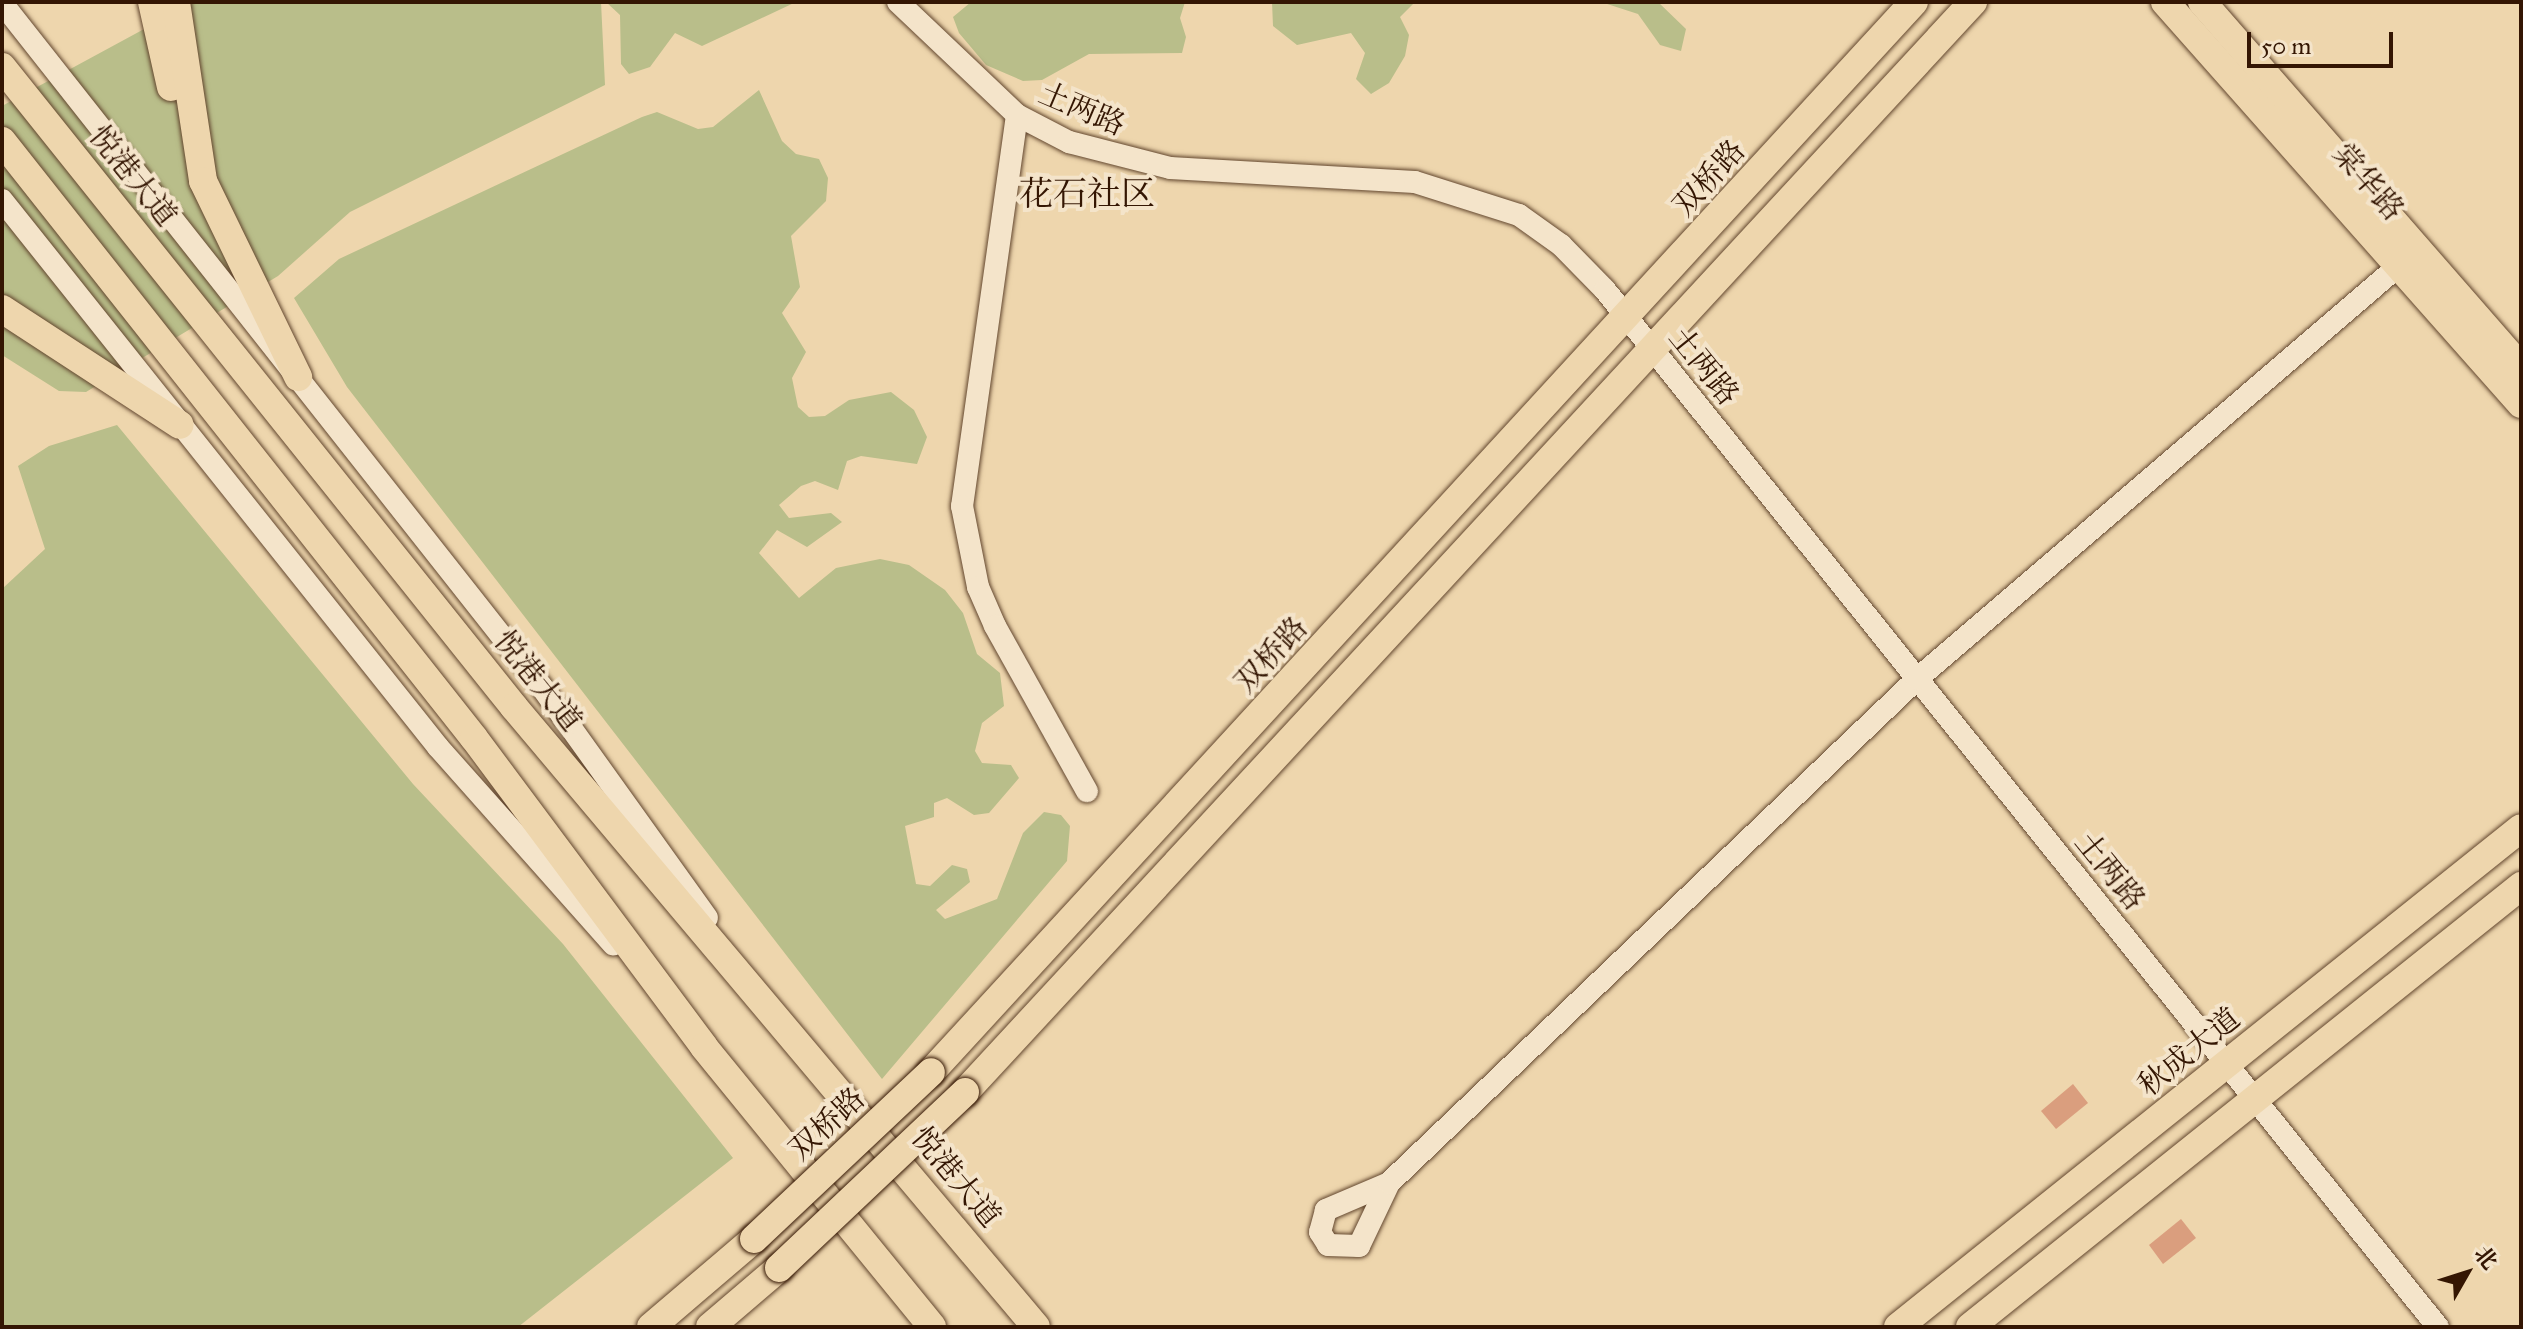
<!DOCTYPE html>
<html>
<head>
<meta charset="utf-8">
<style>
  body { margin:0 }
  #map { position:relative; width:2523px; height:1329px; overflow:hidden; background:#eed6ad; font-family:"IM FELL Great Primer","Noto Serif SC",serif }
  div>[style] { position:absolute }
  [style*='--x'] { left:calc(var(--x)*1px); top:calc(var(--y)*1px); width:calc(var(--w)*1px); rotate:calc(var(--a)*1deg) }
  .green>* { inset:0; background:#b9be8a }
  .building>* { inset:0; background:#da9e7e }
  .roads { filter:drop-shadow(0 0 2px #62462e) drop-shadow(0 0 2px #62462e) }
  .minor>* { height:22px; margin:-11px; padding:0 11px; transform-origin:11px; border-radius:11px; background:#f4e4ca }
  .major>* { height:28px; margin:-14px; padding:0 14px; transform-origin:14px; border-radius:14px; background:#eed6ad }
  .bridges { filter:drop-shadow(0 0 2px #341603) drop-shadow(0 0 2px #341603) }
  .major-bridge>* { height:28px; margin:-14px; padding:0 14px; transform-origin:14px; border-radius:14px; background:#eed6ad }
  span { translate:-50% -50%; white-space:nowrap; text-align:center; line-height:1.15; -webkit-text-stroke:8px #f4e4ca; paint-order:stroke }
  .street-label { font-size:30px; color:#341603 }
  .quarter-label { font-size:34px; color:#341603 }
  .frame { position:absolute; inset:0; border:4px solid #341603; pointer-events:none }
  .north { position:absolute; left:2427px; top:1233px; width:80px; height:80px; -webkit-text-stroke:6px #f4e4ca; paint-order:stroke; rotate:51deg; font-size:22px; font-weight:700; line-height:32px; text-align:center; color:#341603 }
  .north::after { content:''; display:block; margin:auto; width:28px; height:36px; background:#341603; clip-path:polygon(50% 0,100% 100%,50% 72%,0 100%) }
  .scale { position:absolute; left:2247px; top:32px; width:146px; height:36px; box-sizing:border-box; border:4px solid #341603; border-top:0; padding-left:10px; font-size:24px; line-height:28px; white-space:nowrap; color:#341603; -webkit-text-stroke:6px #f4e4ca; paint-order:stroke }
</style>
</head>
<body>
<div id="map">
  <div class="green">
    <i style="clip-path:polygon(194px 2px,601px 2px,605px 85px,350px 212px,278px 276px,86px 392px,59px 391px,2px 355px,2px 106px)"></i>
    <i style="clip-path:polygon(606px 2px,796px 2px,702px 46px,675px 33px,650px 67px,629px 74px,621px 64px,620px 15px)"></i>
    <i style="clip-path:polygon(971px 2px,1185px 2px,1180px 18px,1186px 37px,1182px 53px,1089px 54px,1042px 80px,1023px 81px,986px 65px,959px 33px,953px 17px)"></i>
    <i style="clip-path:polygon(1272px 2px,1415px 2px,1400px 17px,1409px 35px,1405px 56px,1389px 83px,1371px 94px,1356px 79px,1365px 53px,1351px 33px,1297px 45px,1273px 26px)"></i>
    <i style="clip-path:polygon(1601px 2px,1658px 2px,1686px 29px,1681px 51px,1660px 45px,1638px 14px)"></i>
    <i style="clip-path:polygon(759px 90px,782px 141px,796px 154px,819px 159px,828px 178px,826px 201px,791px 236px,800px 287px,782px 313px,806px 352px,792px 378px,798px 407px,809px 417px,825px 416px,849px 400px,891px 392px,914px 410px,927px 437px,917px 464px,861px 456px,847px 461px,838px 490px,815px 481px,801px 486px,779px 505px,789px 518px,831px 513px,842px 522px,807px 547px,777px 530px,759px 553px,799px 598px,836px 568px,880px 559px,909px 565px,945px 590px,963px 613px,977px 654px,1000px 673px,1004px 706px,982px 723px,975px 751px,982px 763px,1011px 765px,1019px 778px,989px 813px,974px 815px,947px 798px,934px 803px,934px 817px,905px 826px,916px 884px,930px 886px,952px 865px,967px 869px,970px 882px,936px 910px,945px 919px,997px 899px,1023px 833px,1044px 812px,1061px 815px,1070px 826px,1067px 861px,882px 1079px,347px 387px,294px 298px,339px 259px,642px 117px,657px 112px,698px 129px,713px 127px)"></i>
    <i style="clip-path:polygon(117px 425px,413px 784px,563px 944px,733px 1158px,518px 1327px,2px 1327px,2px 589px,45px 549px,18px 466px,49px 446px)"></i>
  </div>
  <div class="building">
    <i style="clip-path:polygon(2073px 1084px,2088px 1103px,2056px 1129px,2041px 1111px)"></i>
    <i style="clip-path:polygon(2181px 1219px,2196px 1238px,2163px 1264px,2149px 1245px)"></i>
  </div>
  <div class="roads">
    <div class="minor">
      <i style="--x:898;--y:2;--w:164;--a:43.5"></i>
      <i style="--x:1017;--y:115;--w:59;--a:27.4"></i>
      <i style="--x:1069;--y:142;--w:104;--a:14.4"></i>
      <i style="--x:1170;--y:168;--w:245;--a:3.3"></i>
      <i style="--x:1415;--y:182;--w:109;--a:17.6"></i>
      <i style="--x:1519;--y:215;--w:52;--a:35.5"></i>
      <i style="--x:1561;--y:245;--w:63;--a:45.6"></i>
      <i style="--x:1605;--y:290;--w:1330;--a:51.23"></i>
      <i style="--x:2;--y:3;--w:870;--a:51.72"></i>
      <i style="--x:541;--y:686;--w:285;--a:54.4"></i>
      <i style="--x:1017;--y:115;--w:395;--a:98"></i>
      <i style="--x:962;--y:506;--w:83;--a:78.8"></i>
      <i style="--x:978;--y:587;--w:43;--a:66.4"></i>
      <i style="--x:995;--y:626;--w:189;--a:60.9"></i>
      <i style="--x:2;--y:200;--w:700;--a:51.44"></i>
      <i style="--x:438;--y:747;--w:264;--a:48.4"></i>
      <i style="--x:1389;--y:1183;--w:69;--a:156.8"></i>
      <i style="--x:1326;--y:1210;--w:23;--a:105"></i>
      <i style="--x:1320;--y:1232;--w:15;--a:58"></i>
      <i style="--x:1328;--y:1245;--w:31;--a:2"></i>
      <i style="--x:1359;--y:1246;--w:70;--a:-64.5"></i>
      <i style="--x:1389;--y:1183;--w:730;--a:-43.67"></i>
      <i style="--x:1917;--y:679;--w:650;--a:-40.63"></i>
    </div>
    <div class="major">
      <i style="--x:152;--y:2;--w:87;--a:77.4"></i>
      <i style="--x:176;--y:2;--w:181;--a:81.4"></i>
      <i style="--x:203;--y:181;--w:218;--a:64.1"></i>
      <i style="--x:2165;--y:2;--w:537;--a:48.47"></i>
      <i style="--x:2202;--y:2;--w:486;--a:48.9"></i>
      <i style="--x:2;--y:67;--w:820;--a:51.34"></i>
      <i style="--x:514;--y:707;--w:810;--a:49.9"></i>
      <i style="--x:2;--y:141;--w:761;--a:51.67"></i>
      <i style="--x:474;--y:738;--w:385;--a:53.3"></i>
      <i style="--x:704;--y:1047;--w:361;--a:50.8"></i>
      <i style="--x:2;--y:309;--w:212;--a:33.1"></i>
      <i style="--x:931;--y:1072;--w:1453;--a:-47.43"></i>
      <i style="--x:965;--y:1092;--w:1485;--a:-47.24"></i>
      <i style="--x:651;--y:1327;--w:135;--a:-40.5"></i>
      <i style="--x:710;--y:1327;--w:91;--a:-40.5"></i>
      <i style="--x:1898;--y:1327;--w:798;--a:-38.69"></i>
      <i style="--x:1970;--y:1327;--w:706;--a:-38.67"></i>
    </div>
  </div>
  <div class="bridges">
    <div class="major-bridge">
      <i style="--x:754;--y:1239;--w:243;--a:-43.3"></i>
      <i style="--x:779;--y:1268;--w:256;--a:-43.4"></i>
    </div>
  </div>
  <div class="street-label">
    <span style="left:1082px;top:109px;rotate:23deg">土两路</span>
    <span style="left:133px;top:176px;rotate:51deg">悦港大道</span>
    <span style="left:1709px;top:178px;rotate:-48deg">双桥路</span>
    <span style="left:2368px;top:182px;rotate:49deg">棠华路</span>
    <span style="left:1704px;top:366px;rotate:51deg">土两路</span>
    <span style="left:1271px;top:655px;rotate:-47deg">双桥路</span>
    <span style="left:538px;top:681px;rotate:51deg">悦港大道</span>
    <span style="left:2110px;top:871px;rotate:51deg">土两路</span>
    <span style="left:2189px;top:1052px;rotate:-39deg">秋成大道</span>
    <span style="left:827px;top:1124px;rotate:-43deg">双桥路</span>
    <span style="left:956px;top:1177px;rotate:50deg">悦港大道</span>
  </div>
  <div class="quarter-label">
    <span style="left:1087px;top:194px">花石社区</span>
  </div>
  <div class="frame"></div>
  <div class="north">北</div>
  <div class="scale">50 m</div>
</div>
</body>
</html>
